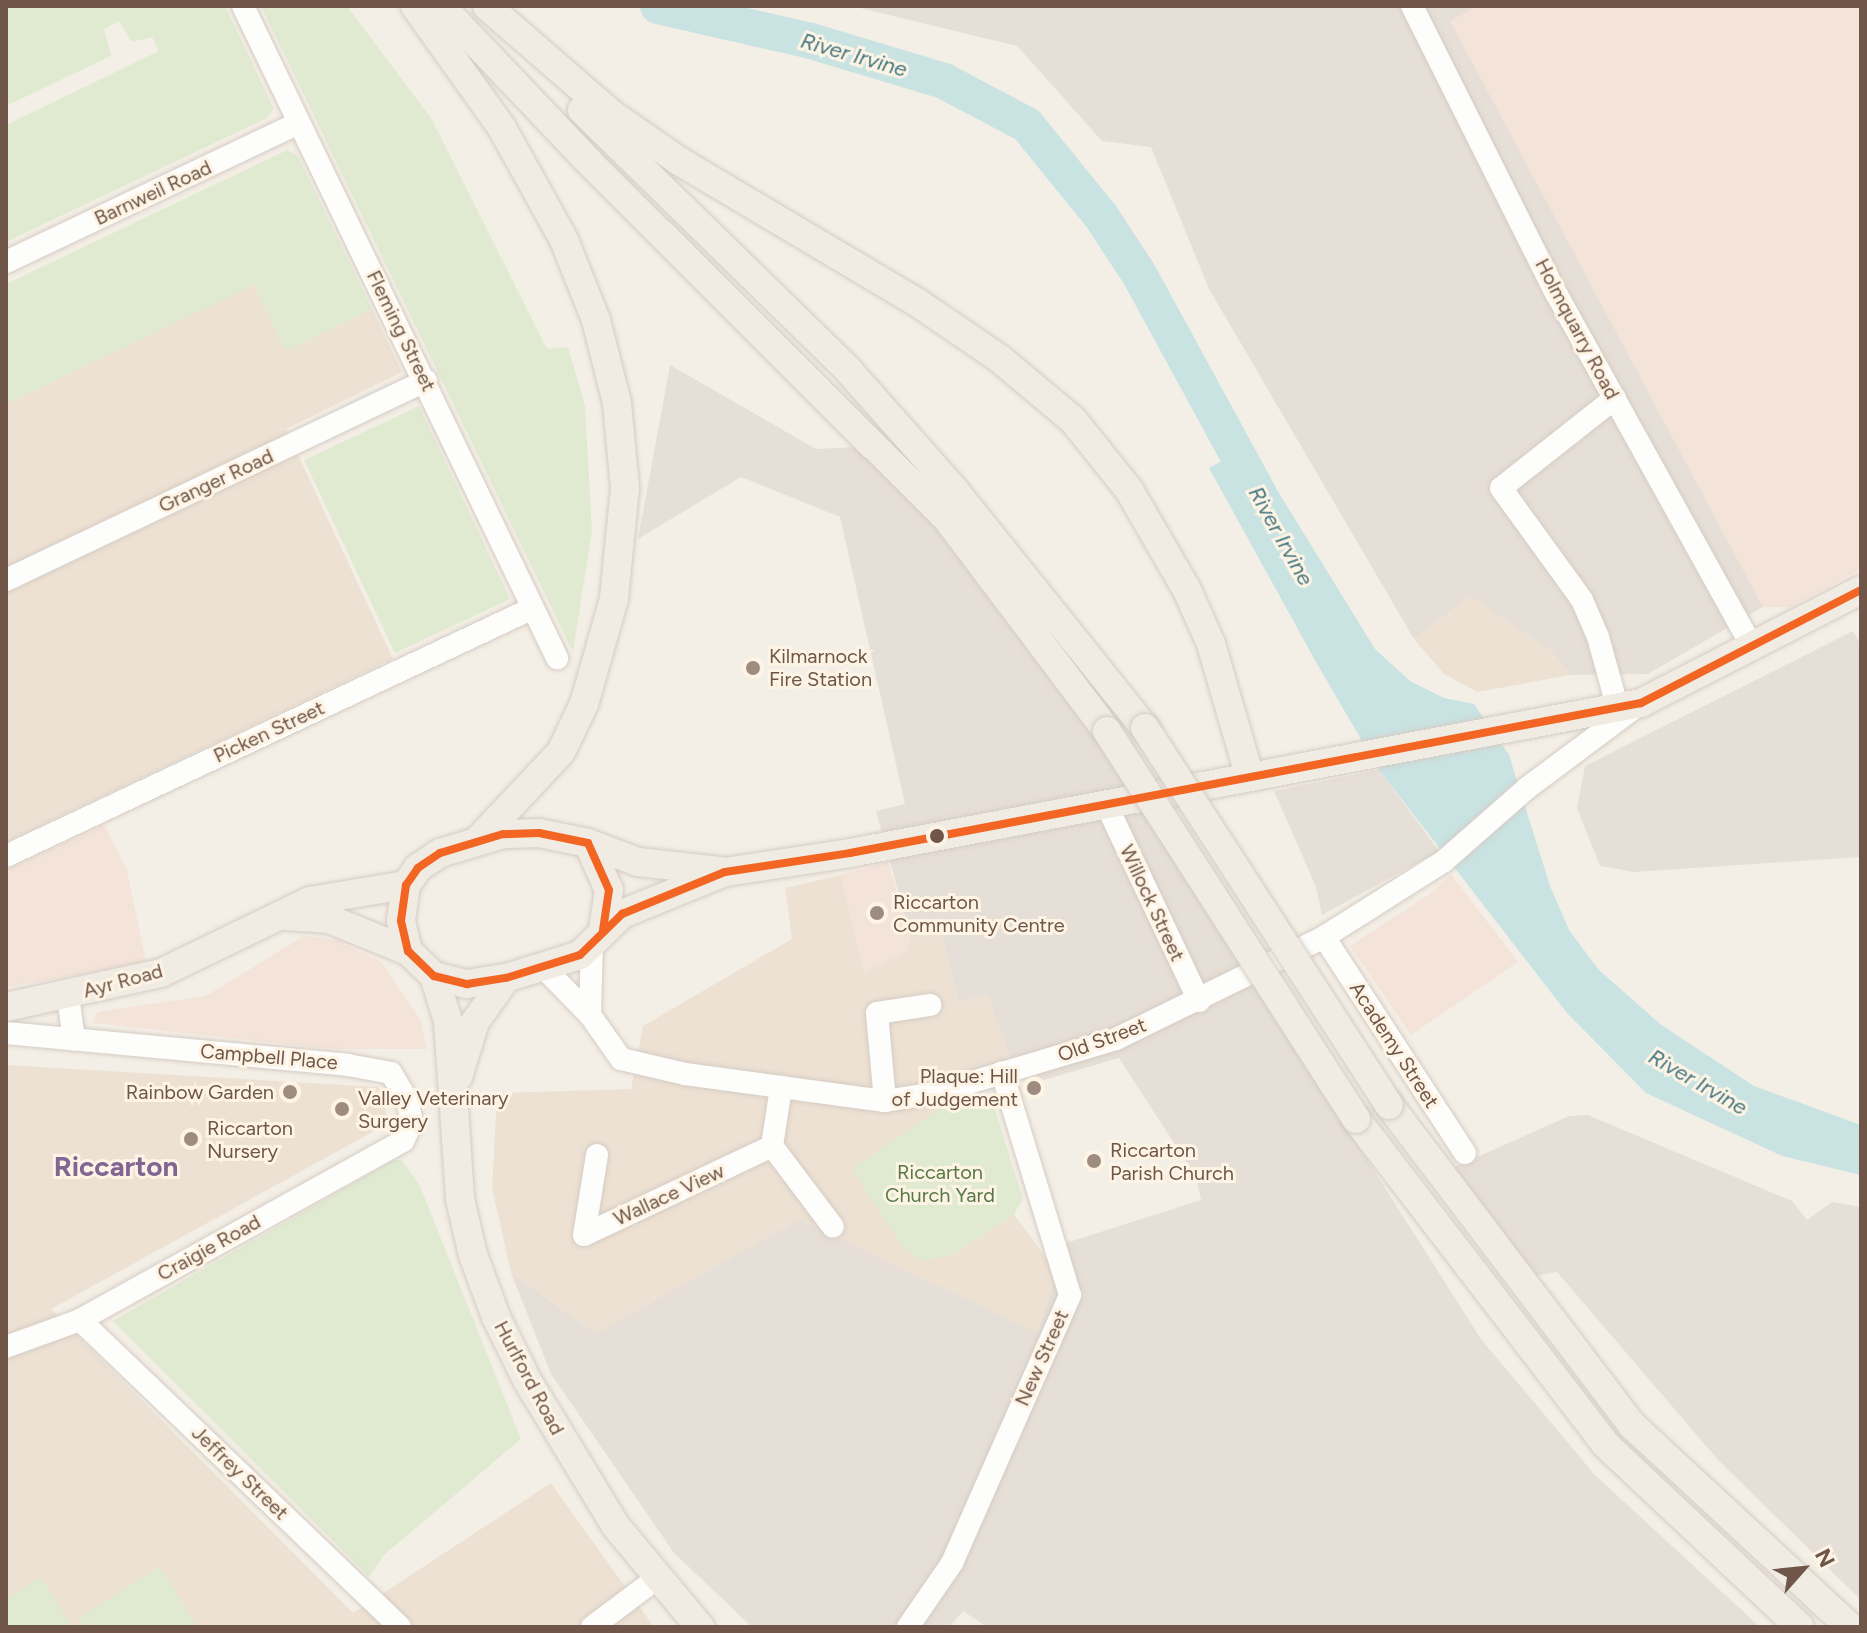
<!DOCTYPE html>
<html>
<head>
<meta charset="utf-8">
<style>
  body { margin:0 }
  #map { position:relative; width:1867px; height:1633px; overflow:hidden; background:#f4efe6; font-family:Figtree,sans-serif }
  div>[style] { position:absolute }
  [style*='--x'] { left:calc(var(--x)*1px); top:calc(var(--y)*1px); width:calc(var(--w)*1px); rotate:calc(var(--a)*1deg) }
  .residential>* { inset:0; background:#ede1d3 }
  .commercial>* { inset:0; background:#f4e3d9 }
  .industrial>* { inset:0; background:#e6dfd7 }
  .green>* { inset:0; background:#e0ead1 }
  .water>* { inset:0; background:#c9e2e2 }
  .river>* { height:36px; margin:-18px; padding:0 18px; transform-origin:18px; border-radius:18px; background:#c9e2e2 }
  .roads { filter:drop-shadow(0 0 2px #d5ccc4) drop-shadow(0 0 2px #d5ccc4) }
  .minor>* { height:22px; margin:-11px; padding:0 11px; transform-origin:11px; border-radius:11px; background:#fdfdfb }
  .major>* { height:28px; margin:-14px; padding:0 14px; transform-origin:14px; border-radius:14px; background:#f0ebe3 }
  .bridges { filter:drop-shadow(0 0 2px #d3cbc4) drop-shadow(0 0 2px #d3cbc4) }
  .major-bridge>* { height:28px; margin:-14px; padding:0 14px; transform-origin:14px; border-radius:14px; background:#f0ebe3 }
  .bus-1>* { height:8px; margin:-4px; padding:0 4px; transform-origin:4px; border-radius:4px; background:#f26522 }
  .dots>* { width:22px; height:22px; translate:-50% -50%; box-sizing:border-box; border:4px solid #fef4e5; border-radius:50% }
  span { translate:-50% -50%; white-space:nowrap; text-align:center; line-height:1.15; -webkit-text-stroke:6px #fef4e5; paint-order:stroke }
  .street-label { font-size:20px; color:#6f5649 }
  .poi-label { font-size:20px; color:#6f5649 }
  .left { translate:0 -50%; text-align:left }
  .right { translate:-100% -50%; text-align:right }
  .park-label { font-size:20px; color:#557a45 }
  .water-label { font-size:22px; color:#457881; font-style:italic }
  .district-label { font-size:28px; color:#826592; font-weight:700 }
  .frame { position:absolute; inset:0; border:8px solid #6f5649; pointer-events:none }
  .north { position:absolute; left:1763px; top:1529px; width:80px; height:80px; -webkit-text-stroke:6px #fef4e5; paint-order:stroke; rotate:63deg; font-size:22px; font-weight:700; line-height:32px; text-align:center; color:#6f5649 }
  .north::after { content:''; display:block; margin:auto; width:28px; height:36px; background:#6f5649; clip-path:polygon(50% 0,100% 100%,50% 72%,0 100%) }
</style>
</head>
<body>
<div id="map">
  <div class="residential">
    <i style="clip-path:polygon(254px 284px,286px 351px,372px 309px,402px 372px,286px 429px,393px 659px,6px 842px,6px 404px)"></i>
    <i style="clip-path:polygon(1470px 596px,1551px 651px,1571px 675px,1477px 692px,1444px 674px,1414px 639px)"></i>
    <i style="clip-path:polygon(841px 875px,864px 971px,905px 953px,911px 938px,940px 927px,958px 1002px,987px 994px,1010px 1058px,960px 1095px,922px 1261px,952px 1255px,1014px 1214px,1057px 1273px,1038px 1335px,800px 1219px,596px 1333px,511px 1273px,492px 1188px,497px 1093px,631px 1089px,643px 1026px,792px 939px,785px 888px)"></i>
    <i style="clip-path:polygon(6px 1065px,379px 1087px,389px 1123px,51px 1309px,353px 1613px,551px 1483px,654px 1627px,6px 1627px)"></i>
  </div>
  <div class="commercial">
    <i style="clip-path:polygon(1477px 6px,1861px 6px,1861px 569px,1790px 607px,1763px 607px,1449px 21px)"></i>
    <i style="clip-path:polygon(104px 825px,127px 870px,146px 963px,6px 987px,6px 870px)"></i>
    <i style="clip-path:polygon(888px 862px,911px 938px,905px 953px,864px 972px,841px 875px)"></i>
    <i style="clip-path:polygon(1451px 874px,1518px 962px,1411px 1035px,1350px 946px,1434px 891px)"></i>
    <i style="clip-path:polygon(304px 936px,336px 940px,381px 962px,420px 1019px,427px 1049px,332px 1049px,93px 1023px,97px 1012px,206px 996px)"></i>
  </div>
  <div class="industrial">
    <i style="clip-path:polygon(852px 6px,1477px 6px,1450px 21px,1763px 607px,1648px 674px,1571px 675px,1551px 651px,1470px 596px,1414px 639px,1209px 289px,1151px 147px,1102px 141px,1017px 46px)"></i>
    <i style="clip-path:polygon(670px 365px,816px 449px,856px 447px,958px 551px,1127px 782px,1481px 1339px,1595px 1475px,1760px 1627px,987px 1627px,963px 1611px,949px 1627px,752px 1627px,674px 1553px,551px 1374px,511px 1273px,596px 1333px,800px 1219px,1038px 1334px,1066px 1243px,1201px 1200px,1196px 1177px,1119px 1058px,1044px 1080px,1010px 1058px,987px 994px,958px 1002px,940px 928px,911px 938px,876px 811px,905px 804px,840px 517px,741px 477px,638px 539px)"></i>
    <i style="clip-path:polygon(1853px 631px,1861px 645px,1861px 857px,1634px 872px,1600px 866px,1577px 808px,1585px 766px)"></i>
    <i style="clip-path:polygon(1379px 770px,1439px 851px,1322px 915px,1316px 887px,1274px 791px)"></i>
    <i style="clip-path:polygon(1588px 1115px,1792px 1201px,1807px 1220px,1832px 1202px,1861px 1207px,1861px 1600px,1719px 1461px,1557px 1272px,1530px 1277px,1450px 1169px,1569px 1116px)"></i>
  </div>
  <div class="green">
    <i style="clip-path:polygon(6px 6px,225px 6px,274px 109px,267px 118px,6px 242px,6px 125px,159px 51px,152px 37px,132px 42px,119px 21px,104px 29px,111px 56px,6px 106px)"></i>
    <i style="clip-path:polygon(261px 6px,347px 6px,431px 118px,547px 349px,568px 347px,585px 406px,592px 531px,573px 652px)"></i>
    <i style="clip-path:polygon(287px 150px,298px 156px,372px 309px,286px 351px,254px 285px,6px 404px,6px 284px)"></i>
    <i style="clip-path:polygon(419px 406px,510px 599px,395px 653px,304px 460px)"></i>
    <i style="clip-path:polygon(960px 1095px,979px 1096px,995px 1110px,1023px 1199px,1014px 1214px,952px 1255px,922px 1261px,905px 1249px,852px 1169px)"></i>
    <i style="clip-path:polygon(394px 1160px,402px 1160px,420px 1186px,521px 1439px,384px 1555px,369px 1577px,113px 1321px)"></i>
    <i style="clip-path:polygon(159px 1567px,198px 1627px,85px 1627px,79px 1618px)"></i>
    <i style="clip-path:polygon(41px 1577px,72px 1627px,6px 1627px,6px 1599px)"></i>
  </div>
  <div class="water">
    <i style="clip-path:polygon(1250px 446px,1375px 649px,1410px 681px,1444px 698px,1474px 704px,1509px 755px,1550px 886px,1569px 930px,1598px 969px,1660px 1024px,1754px 1086px,1861px 1125px,1861px 1175px,1782px 1156px,1646px 1093px,1567px 1013px,1379px 770px,1316px 662px,1209px 468px)"></i>
  </div>
  <div class="river">
    <i style="--x:658;--y:6;--w:157;--a:12.9"></i>
    <i style="--x:811;--y:41;--w:139;--a:16.7"></i>
    <i style="--x:944;--y:81;--w:94;--a:27.9"></i>
    <i style="--x:1027;--y:125;--w:117;--a:50.9"></i>
    <i style="--x:1101;--y:216;--w:69;--a:56.8"></i>
    <i style="--x:1139;--y:274;--w:251;--a:61.4"></i>
  </div>
  <div class="roads">
    <div class="minor">
      <i style="--x:243;--y:6;--w:724;--a:64.28"></i>
      <i style="--x:1412;--y:6;--w:321;--a:63.4"></i>
      <i style="--x:1556;--y:293;--w:404;--a:61"></i>
      <i style="--x:6;--y:262;--w:324;--a:-25.4"></i>
      <i style="--x:1615;--y:398;--w:145;--a:141.7"></i>
      <i style="--x:1501;--y:488;--w:138;--a:54.1"></i>
      <i style="--x:1582;--y:600;--w:40;--a:66.6"></i>
      <i style="--x:1598;--y:637;--w:75;--a:74.5"></i>
      <i style="--x:6;--y:580;--w:465;--a:-25.4"></i>
      <i style="--x:1106;--y:804;--w:218;--a:64.7"></i>
      <i style="--x:6;--y:856;--w:582;--a:-25.2"></i>
      <i style="--x:1324;--y:937;--w:258;--a:56.9"></i>
      <i style="--x:545;--y:969;--w:64;--a:45.6"></i>
      <i style="--x:590;--y:1015;--w:54;--a:54.8"></i>
      <i style="--x:621;--y:1059;--w:66;--a:13.2"></i>
      <i style="--x:685;--y:1074;--w:202;--a:7.7"></i>
      <i style="--x:885;--y:1101;--w:51;--a:-9.1"></i>
      <i style="--x:935;--y:1093;--w:189;--a:-16.6"></i>
      <i style="--x:1116;--y:1039;--w:232;--a:-26.1"></i>
      <i style="--x:1324;--y:937;--w:142;--a:-32.3"></i>
      <i style="--x:1444;--y:861;--w:111;--a:-41.3"></i>
      <i style="--x:1527;--y:788;--w:137;--a:-36.7"></i>
      <i style="--x:68;--y:996;--w:44;--a:82.2"></i>
      <i style="--x:590;--y:1015;--w:70;--a:-88.4"></i>
      <i style="--x:6;--y:1033;--w:343;--a:5.3"></i>
      <i style="--x:348;--y:1065;--w:44;--a:10.5"></i>
      <i style="--x:391;--y:1073;--w:31;--a:59"></i>
      <i style="--x:407;--y:1100;--w:23;--a:77"></i>
      <i style="--x:412;--y:1122;--w:21;--a:115"></i>
      <i style="--x:403;--y:1141;--w:369;--a:151"></i>
      <i style="--x:80;--y:1320;--w:79;--a:160"></i>
      <i style="--x:885;--y:1101;--w:88;--a:-95.2"></i>
      <i style="--x:877;--y:1013;--w:54;--a:-8.6"></i>
      <i style="--x:772;--y:1146;--w:101;--a:53"></i>
      <i style="--x:597;--y:1155;--w:81;--a:99.2"></i>
      <i style="--x:584;--y:1235;--w:208;--a:-25.3"></i>
      <i style="--x:772;--y:1146;--w:60;--a:-81.3"></i>
      <i style="--x:80;--y:1320;--w:443;--a:43.8"></i>
      <i style="--x:592;--y:1627;--w:80;--a:-36.9"></i>
      <i style="--x:908;--y:1627;--w:78;--a:-55.5"></i>
      <i style="--x:952;--y:1563;--w:293;--a:-66.2"></i>
      <i style="--x:1070;--y:1295;--w:233;--a:-107"></i>
    </div>
    <div class="major">
      <i style="--x:415;--y:6;--w:150;--a:54.5"></i>
      <i style="--x:502;--y:128;--w:128;--a:61"></i>
      <i style="--x:564;--y:240;--w:86;--a:68.2"></i>
      <i style="--x:596;--y:320;--w:86;--a:75.8"></i>
      <i style="--x:617;--y:403;--w:85;--a:84.6"></i>
      <i style="--x:625;--y:488;--w:112;--a:95.7"></i>
      <i style="--x:614;--y:599;--w:109;--a:105.9"></i>
      <i style="--x:584;--y:704;--w:53;--a:115.6"></i>
      <i style="--x:561;--y:752;--w:121;--a:133.3"></i>
      <i style="--x:441;--y:6;--w:215;--a:46.5"></i>
      <i style="--x:589;--y:162;--w:507;--a:44.92"></i>
      <i style="--x:948;--y:520;--w:264;--a:53"></i>
      <i style="--x:487;--y:6;--w:163;--a:41"></i>
      <i style="--x:610;--y:113;--w:84;--a:34.8"></i>
      <i style="--x:679;--y:161;--w:278;--a:30.7"></i>
      <i style="--x:918;--y:303;--w:99;--a:34.3"></i>
      <i style="--x:1000;--y:359;--w:95;--a:39.9"></i>
      <i style="--x:1073;--y:420;--w:90;--a:51.3"></i>
      <i style="--x:1129;--y:490;--w:116;--a:59.9"></i>
      <i style="--x:1187;--y:590;--w:59;--a:66"></i>
      <i style="--x:1211;--y:644;--w:135;--a:73.7"></i>
      <i style="--x:582;--y:110;--w:373;--a:44.3"></i>
      <i style="--x:849;--y:371;--w:160;--a:48.5"></i>
      <i style="--x:955;--y:491;--w:304;--a:51.3"></i>
      <i style="--x:588;--y:843;--w:53;--a:20.8"></i>
      <i style="--x:638;--y:862;--w:82;--a:6.3"></i>
      <i style="--x:287;--y:916;--w:42;--a:4.1"></i>
      <i style="--x:329;--y:919;--w:85;--a:22.1"></i>
      <i style="--x:603;--y:930;--w:40;--a:-81.5"></i>
      <i style="--x:609;--y:890;--w:51;--a:-114.1"></i>
      <i style="--x:588;--y:843;--w:50;--a:-168.5"></i>
      <i style="--x:539;--y:833;--w:36;--a:178"></i>
      <i style="--x:503;--y:834;--w:66;--a:163.2"></i>
      <i style="--x:440;--y:853;--w:27;--a:146"></i>
      <i style="--x:418;--y:868;--w:21;--a:125"></i>
      <i style="--x:406;--y:885;--w:36;--a:98"></i>
      <i style="--x:401;--y:921;--w:31;--a:77"></i>
      <i style="--x:408;--y:951;--w:36;--a:44"></i>
      <i style="--x:434;--y:976;--w:34;--a:14"></i>
      <i style="--x:467;--y:984;--w:39;--a:-9"></i>
      <i style="--x:506;--y:978;--w:77;--a:-17.3"></i>
      <i style="--x:580;--y:955;--w:59;--a:-44.3"></i>
      <i style="--x:622;--y:914;--w:111;--a:-22.2"></i>
      <i style="--x:725;--y:872;--w:126;--a:-8.6"></i>
      <i style="--x:850;--y:853;--w:805;--a:-10.74"></i>
      <i style="--x:1641;--y:703;--w:247;--a:-27.2"></i>
      <i style="--x:434;--y:976;--w:47;--a:72.7"></i>
      <i style="--x:448;--y:1021;--w:178;--a:86.1"></i>
      <i style="--x:460;--y:1199;--w:57;--a:76.9"></i>
      <i style="--x:473;--y:1255;--w:66;--a:69.6"></i>
      <i style="--x:496;--y:1317;--w:70;--a:63.8"></i>
      <i style="--x:527;--y:1380;--w:170;--a:58.7"></i>
      <i style="--x:615;--y:1525;--w:133;--a:50.2"></i>
      <i style="--x:6;--y:1007;--w:159;--a:-12.4"></i>
      <i style="--x:161;--y:973;--w:165;--a:-25.8"></i>
      <i style="--x:310;--y:901;--w:97;--a:-9.5"></i>
      <i style="--x:458;--y:1077;--w:58;--a:-72.8"></i>
      <i style="--x:475;--y:1022;--w:54;--a:-54.8"></i>
      <i style="--x:1389;--y:1105;--w:403;--a:52.8"></i>
      <i style="--x:1633;--y:1426;--w:296;--a:42.8"></i>
      <i style="--x:1356;--y:1119;--w:409;--a:52.5"></i>
      <i style="--x:1605;--y:1444;--w:267;--a:43.2"></i>
    </div>
  </div>
  <div class="bridges">
    <div class="major-bridge">
      <i style="--x:1145;--y:728;--w:449;--a:57.1"></i>
      <i style="--x:1107;--y:731;--w:461;--a:57.3"></i>
    </div>
  </div>
  <div class="bus-1">
    <i style="--x:603;--y:930;--w:40;--a:-81.5"></i>
    <i style="--x:609;--y:890;--w:51;--a:-114.1"></i>
    <i style="--x:588;--y:843;--w:50;--a:-168.5"></i>
    <i style="--x:539;--y:833;--w:36;--a:178"></i>
    <i style="--x:503;--y:834;--w:66;--a:163.2"></i>
    <i style="--x:440;--y:853;--w:27;--a:146"></i>
    <i style="--x:418;--y:868;--w:21;--a:125"></i>
    <i style="--x:406;--y:885;--w:36;--a:98"></i>
    <i style="--x:401;--y:921;--w:31;--a:77"></i>
    <i style="--x:408;--y:951;--w:36;--a:44"></i>
    <i style="--x:434;--y:976;--w:34;--a:14"></i>
    <i style="--x:467;--y:984;--w:39;--a:-9"></i>
    <i style="--x:506;--y:978;--w:77;--a:-17.3"></i>
    <i style="--x:580;--y:955;--w:59;--a:-44.3"></i>
    <i style="--x:622;--y:914;--w:111;--a:-22.2"></i>
    <i style="--x:725;--y:872;--w:126;--a:-8.6"></i>
    <i style="--x:850;--y:853;--w:805;--a:-10.74"></i>
    <i style="--x:1641;--y:703;--w:247;--a:-27.2"></i>
  </div>
  <div class="dots">
    <i style="left:753px;top:668px;background:#9e8c80"></i>
    <i style="left:937px;top:836px;background:#6f5649"></i>
    <i style="left:877px;top:913px;background:#9e8c80"></i>
    <i style="left:1034px;top:1088px;background:#9e8c80"></i>
    <i style="left:290px;top:1092px;background:#9e8c80"></i>
    <i style="left:342px;top:1109px;background:#9e8c80"></i>
    <i style="left:191px;top:1139px;background:#9e8c80"></i>
    <i style="left:1094px;top:1161px;background:#9e8c80"></i>
  </div>
  <div class="street-label">
    <span style="left:153px;top:193px;rotate:-25deg">Barnweil Road</span>
    <span style="left:1577px;top:329px;rotate:62deg">Holmquarry Road</span>
    <span style="left:401px;top:331px;rotate:64deg">Fleming Street</span>
    <span style="left:216px;top:481px;rotate:-25deg">Granger Road</span>
    <span style="left:269px;top:732px;rotate:-25deg">Picken Street</span>
    <span style="left:1152px;top:903px;rotate:65deg">Willock Street</span>
    <span style="left:123px;top:981px;rotate:-15deg">Ayr Road</span>
    <span style="left:1102px;top:1040px;rotate:-20deg">Old Street</span>
    <span style="left:1394px;top:1045px;rotate:57deg">Academy Street</span>
    <span style="left:269px;top:1057px;rotate:5deg">Campbell Place</span>
    <span style="left:669px;top:1195px;rotate:-25deg">Wallace View</span>
    <span style="left:209px;top:1248px;rotate:-29deg">Craigie Road</span>
    <span style="left:1042px;top:1358px;rotate:-66deg">New Street</span>
    <span style="left:529px;top:1378px;rotate:62deg">Hurlford Road</span>
    <span style="left:240px;top:1473px;rotate:44deg">Jeffrey Street</span>
  </div>
  <div class="poi-label">
    <span class="left" style="left:769px;top:668px">Kilmarnock<br>Fire Station</span>
    <span class="left" style="left:893px;top:914px">Riccarton<br>Community Centre</span>
    <span class="right" style="left:1018px;top:1088px">Plaque: Hill<br>of Judgement</span>
    <span class="right" style="left:274px;top:1092px">Rainbow Garden</span>
    <span class="left" style="left:358px;top:1110px">Valley Veterinary<br>Surgery</span>
    <span class="left" style="left:207px;top:1140px">Riccarton<br>Nursery</span>
    <span class="left" style="left:1110px;top:1162px">Riccarton<br>Parish Church</span>
  </div>
  <div class="park-label">
    <span style="left:940px;top:1184px">Riccarton<br>Church Yard</span>
  </div>
  <div class="water-label">
    <span style="left:854px;top:55px;rotate:16deg">River Irvine</span>
    <span style="left:1281px;top:536px;rotate:61deg">River Irvine</span>
    <span style="left:1698px;top:1082px;rotate:30deg">River Irvine</span>
  </div>
  <div class="district-label">
    <span style="left:116px;top:1166px">Riccarton</span>
  </div>
  <div class="frame"></div>
  <div class="north">N</div>
</div>
</body>
</html>
